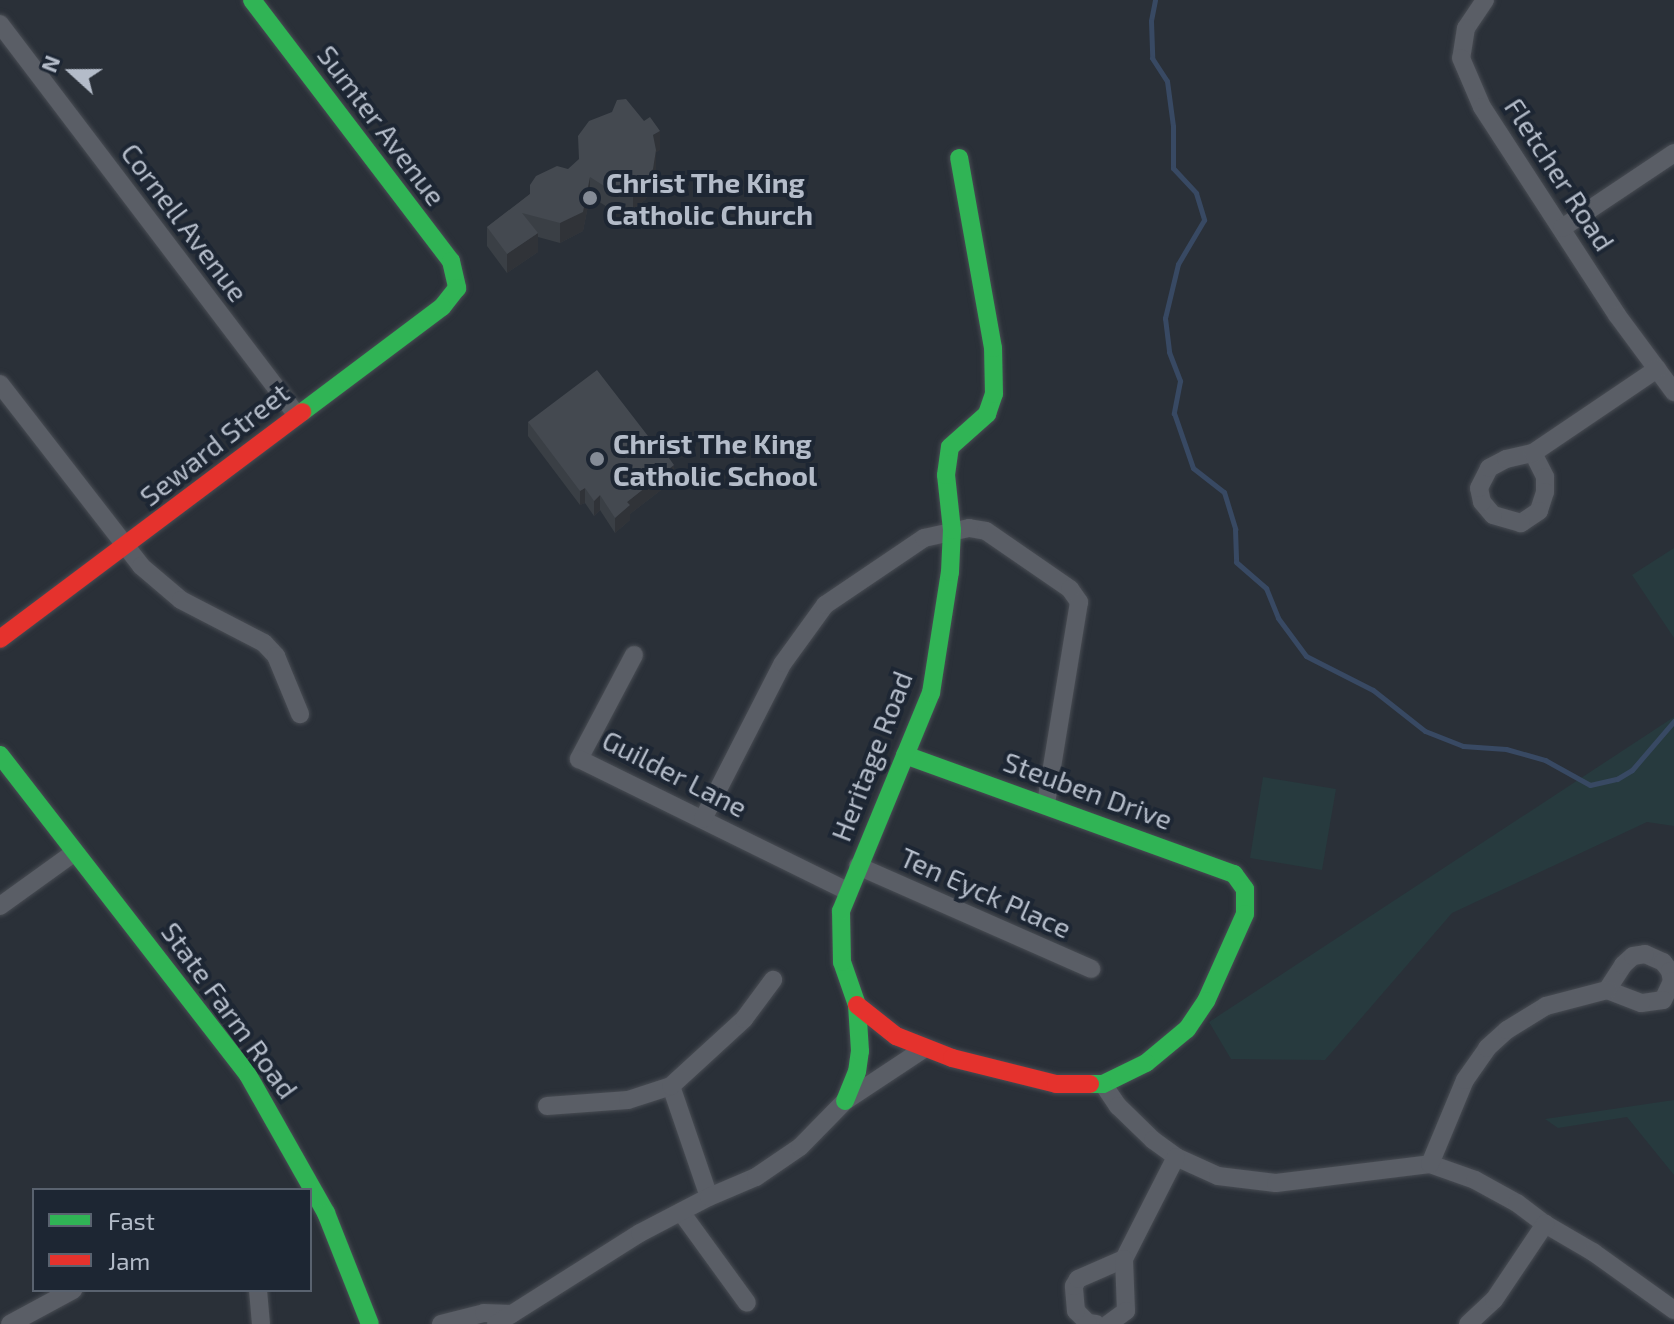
<!DOCTYPE html>
<html>
<head>
<meta charset="utf-8">
<style>
  body { margin:0 }
  #map { position:relative; width:1674px; height:1324px; overflow:hidden; background:#2a3038; font-family:"Exo 2",sans-serif }
  div>[style] { position:absolute }
  [style*='--x'] { left:calc(var(--x)*1px); top:calc(var(--y)*1px); width:calc(var(--w)*1px); rotate:calc(var(--a)*1deg) }
  .green>* { inset:0; background:#273a3e }
  .stream>* { height:5px; margin:-2.5px; padding:0 2.5px; transform-origin:2.5px; border-radius:2.5px; background:#384963 }
  .roads { filter:drop-shadow(0 0 2px #484c53) drop-shadow(0 0 2px #484c53) }
  .street>* { height:18px; margin:-9px; padding:0 9px; transform-origin:9px; border-radius:9px; background:#5a5e66 }
  .fast>* { height:18px; margin:-9px; padding:0 9px; transform-origin:9px; border-radius:9px; background:#30b455 }
  .jam>* { height:18px; margin:-9px; padding:0 9px; transform-origin:9px; border-radius:9px; background:#e5322d }
  .wall>* { inset:0; background:#3a3f45 }
  .shaded-wall>* { inset:0; background:#303338 }
  .building>* { inset:0; background:#444950 }
  .dots>* { width:22px; height:22px; translate:-50% -50%; box-sizing:border-box; border:4px solid #1d2633; border-radius:50% }
  span { translate:-50% -50%; white-space:nowrap; text-align:center; line-height:1.15; -webkit-text-stroke:8px #1d2633; paint-order:stroke }
  .street-label { font-size:28px; color:#b4bcc9 }
  .poi-label { font-size:28px; color:#b4bcc9; font-weight:700 }
  .left { translate:0 -50%; text-align:left }
  .legend { position:absolute; left:32px; top:1188px; width:280px; height:104px; box-sizing:border-box; background:#1d2633; border:2px solid #59626f; margin:0; padding:10px 14px; list-style:none; font-size:24px; color:#b4bcc9 }
  .legend li { display:flex; align-items:center; gap:16px; height:40px }
  .legend b { width:40px; border:2px solid #59626f }
  .north { position:absolute; left:32px; top:32px; width:80px; height:80px; -webkit-text-stroke:6px #1d2633; paint-order:stroke; rotate:291deg; font-size:22px; font-weight:700; line-height:32px; text-align:center; color:#b4bcc9 }
  .north::after { content:''; display:block; margin:auto; width:28px; height:36px; background:#b4bcc9; clip-path:polygon(50% 0,100% 100%,50% 72%,0 100%) }
</style>
</head>
<body>
<div id="map">
  <div class="green">
    <i style="clip-path:polygon(1674px 548px,1674px 638px,1632px 575px)"></i>
    <i style="clip-path:polygon(1674px 717px,1674px 826px,1647px 822px,1452px 913px,1325px 1060px,1231px 1059px,1209px 1022px)"></i>
    <i style="clip-path:polygon(1263px 777px,1336px 789px,1322px 870px,1250px 858px)"></i>
    <i style="clip-path:polygon(1674px 1100px,1674px 1175px,1627px 1117px,1558px 1128px,1545px 1119px)"></i>
  </div>
  <div class="stream">
    <i style="--x:1155;--y:0;--w:21;--a:101"></i>
    <i style="--x:1151;--y:21;--w:37;--a:88"></i>
    <i style="--x:1152;--y:58;--w:27;--a:57"></i>
    <i style="--x:1167;--y:81;--w:45;--a:82.4"></i>
    <i style="--x:1173;--y:126;--w:42;--a:90"></i>
    <i style="--x:1173;--y:168;--w:34;--a:47"></i>
    <i style="--x:1196;--y:193;--w:28;--a:73"></i>
    <i style="--x:1204;--y:220;--w:51;--a:120.6"></i>
    <i style="--x:1178;--y:264;--w:56;--a:103.5"></i>
    <i style="--x:1165;--y:318;--w:34;--a:83"></i>
    <i style="--x:1169;--y:352;--w:31;--a:69"></i>
    <i style="--x:1180;--y:381;--w:33;--a:101"></i>
    <i style="--x:1174;--y:413;--w:58;--a:70.9"></i>
    <i style="--x:1193;--y:468;--w:39;--a:38"></i>
    <i style="--x:1224;--y:492;--w:39;--a:73"></i>
    <i style="--x:1235;--y:529;--w:33;--a:88"></i>
    <i style="--x:1236;--y:562;--w:40;--a:41"></i>
    <i style="--x:1266;--y:588;--w:32;--a:68"></i>
    <i style="--x:1278;--y:618;--w:47;--a:53.6"></i>
    <i style="--x:1306;--y:656;--w:75;--a:26.9"></i>
    <i style="--x:1373;--y:690;--w:66;--a:38.3"></i>
    <i style="--x:1425;--y:731;--w:41;--a:21.5"></i>
    <i style="--x:1463;--y:746;--w:43;--a:4"></i>
    <i style="--x:1506;--y:749;--w:41;--a:15.8"></i>
    <i style="--x:1545;--y:760;--w:51;--a:29.1"></i>
    <i style="--x:1590;--y:785;--w:28;--a:-13"></i>
    <i style="--x:1617;--y:779;--w:17;--a:-31"></i>
    <i style="--x:1632;--y:770;--w:65;--a:-49.4"></i>
  </div>
  <div class="roads">
    <div class="street">
      <i style="--x:1485;--y:0;--w:34;--a:124"></i>
      <i style="--x:1466;--y:28;--w:30;--a:99"></i>
      <i style="--x:1461;--y:58;--w:53;--a:66.8"></i>
      <i style="--x:1482;--y:107;--w:248;--a:57"></i>
      <i style="--x:1617;--y:315;--w:96;--a:53.5"></i>
      <i style="--x:0;--y:24;--w:491;--a:52.8"></i>
      <i style="--x:1562;--y:228;--w:135;--a:-33.8"></i>
      <i style="--x:0;--y:384;--w:230;--a:52.2"></i>
      <i style="--x:141;--y:566;--w:52;--a:40.4"></i>
      <i style="--x:181;--y:600;--w:93;--a:27.4"></i>
      <i style="--x:264;--y:643;--w:18;--a:47"></i>
      <i style="--x:276;--y:656;--w:63;--a:67.5"></i>
      <i style="--x:1533;--y:453;--w:27;--a:63"></i>
      <i style="--x:1545;--y:477;--w:15;--a:90"></i>
      <i style="--x:1545;--y:492;--w:20;--a:108"></i>
      <i style="--x:1539;--y:511;--w:22;--a:146"></i>
      <i style="--x:1521;--y:523;--w:29;--a:-164"></i>
      <i style="--x:1493;--y:515;--w:17;--a:-130"></i>
      <i style="--x:1482;--y:502;--w:14;--a:-102"></i>
      <i style="--x:1479;--y:488;--w:22;--a:-63"></i>
      <i style="--x:1489;--y:468;--w:19;--a:-28"></i>
      <i style="--x:1506;--y:459;--w:28;--a:-13"></i>
      <i style="--x:1533;--y:453;--w:150;--a:-34.1"></i>
      <i style="--x:634;--y:655;--w:118;--a:117.9"></i>
      <i style="--x:579;--y:759;--w:299;--a:26.2"></i>
      <i style="--x:703;--y:819;--w:175;--a:-62.9"></i>
      <i style="--x:783;--y:663;--w:72;--a:-54.1"></i>
      <i style="--x:825;--y:605;--w:120;--a:-34.1"></i>
      <i style="--x:924;--y:538;--w:46;--a:-12.5"></i>
      <i style="--x:969;--y:528;--w:17;--a:10"></i>
      <i style="--x:986;--y:531;--w:102;--a:34.6"></i>
      <i style="--x:1070;--y:589;--w:16;--a:55"></i>
      <i style="--x:1079;--y:602;--w:205;--a:99.3"></i>
      <i style="--x:858;--y:866;--w:255;--a:23.8"></i>
      <i style="--x:0;--y:906;--w:92;--a:-35.8"></i>
      <i style="--x:1645;--y:954;--w:20;--a:24"></i>
      <i style="--x:1663;--y:962;--w:11;--a:52"></i>
      <i style="--x:1670;--y:971;--w:10;--a:79"></i>
      <i style="--x:1672;--y:981;--w:21;--a:115"></i>
      <i style="--x:1663;--y:1000;--w:22;--a:172"></i>
      <i style="--x:1641;--y:1003;--w:36;--a:-159"></i>
      <i style="--x:1607;--y:990;--w:30;--a:-57"></i>
      <i style="--x:1623;--y:965;--w:13;--a:-42"></i>
      <i style="--x:1633;--y:956;--w:12;--a:-9"></i>
      <i style="--x:1103;--y:1084;--w:27;--a:56"></i>
      <i style="--x:1118;--y:1106;--w:49;--a:44.2"></i>
      <i style="--x:1153;--y:1140;--w:29;--a:36"></i>
      <i style="--x:1176;--y:1157;--w:46;--a:24.3"></i>
      <i style="--x:1218;--y:1176;--w:58;--a:6.9"></i>
      <i style="--x:1276;--y:1183;--w:155;--a:-7"></i>
      <i style="--x:1430;--y:1164;--w:48;--a:19.6"></i>
      <i style="--x:1475;--y:1180;--w:48;--a:28.7"></i>
      <i style="--x:1517;--y:1203;--w:35;--a:37"></i>
      <i style="--x:1545;--y:1224;--w:56;--a:30.3"></i>
      <i style="--x:1593;--y:1252;--w:100;--a:35.6"></i>
      <i style="--x:671;--y:1086;--w:117;--a:71.1"></i>
      <i style="--x:547;--y:1106;--w:81;--a:-4.2"></i>
      <i style="--x:628;--y:1100;--w:45;--a:-18"></i>
      <i style="--x:671;--y:1086;--w:99;--a:-42.5"></i>
      <i style="--x:744;--y:1019;--w:49;--a:-53.4"></i>
      <i style="--x:1430;--y:1164;--w:91;--a:-67.4"></i>
      <i style="--x:1465;--y:1080;--w:39;--a:-55"></i>
      <i style="--x:1487;--y:1048;--w:27;--a:-42"></i>
      <i style="--x:1507;--y:1030;--w:46;--a:-31.6"></i>
      <i style="--x:1546;--y:1006;--w:63;--a:-14.7"></i>
      <i style="--x:681;--y:1212;--w:112;--a:54"></i>
      <i style="--x:1124;--y:1259;--w:114;--a:-63"></i>
      <i style="--x:258;--y:1290;--w:34;--a:85"></i>
      <i style="--x:10;--y:1324;--w:72;--a:-28.4"></i>
      <i style="--x:441;--y:1324;--w:44;--a:-14.3"></i>
      <i style="--x:484;--y:1313;--w:28;--a:2"></i>
      <i style="--x:496;--y:1324;--w:170;--a:-32.3"></i>
      <i style="--x:640;--y:1233;--w:78;--a:-27.6"></i>
      <i style="--x:709;--y:1197;--w:51;--a:-23.1"></i>
      <i style="--x:756;--y:1177;--w:53;--a:-34.3"></i>
      <i style="--x:800;--y:1147;--w:64;--a:-45.6"></i>
      <i style="--x:845;--y:1101;--w:96;--a:-33.5"></i>
      <i style="--x:1096;--y:1324;--w:8;--a:-173"></i>
      <i style="--x:1088;--y:1323;--w:17;--a:-135"></i>
      <i style="--x:1076;--y:1311;--w:25;--a:-95"></i>
      <i style="--x:1074;--y:1286;--w:8;--a:-60"></i>
      <i style="--x:1078;--y:1279;--w:50;--a:-23.5"></i>
      <i style="--x:1124;--y:1259;--w:52;--a:87.8"></i>
      <i style="--x:1126;--y:1311;--w:22;--a:144"></i>
      <i style="--x:1468;--y:1324;--w:35;--a:-43"></i>
      <i style="--x:1494;--y:1300;--w:92;--a:-56.1"></i>
    </div>
    <div class="fast">
      <i style="--x:252;--y:0;--w:328;--a:52.7"></i>
      <i style="--x:451;--y:261;--w:28;--a:77"></i>
      <i style="--x:457;--y:288;--w:24;--a:128"></i>
      <i style="--x:442;--y:307;--w:175;--a:143.1"></i>
      <i style="--x:0;--y:755;--w:405;--a:52.2"></i>
      <i style="--x:248;--y:1075;--w:159;--a:60.5"></i>
      <i style="--x:326;--y:1213;--w:119;--a:68.4"></i>
      <i style="--x:905;--y:755;--w:350;--a:19.9"></i>
      <i style="--x:1234;--y:874;--w:19;--a:54"></i>
      <i style="--x:1245;--y:889;--w:25;--a:90"></i>
      <i style="--x:1245;--y:914;--w:95;--a:114.1"></i>
      <i style="--x:1206;--y:1001;--w:34;--a:124"></i>
      <i style="--x:1187;--y:1029;--w:53;--a:140.3"></i>
      <i style="--x:1146;--y:1063;--w:48;--a:154"></i>
      <i style="--x:1103;--y:1084;--w:13;--a:180"></i>
      <i style="--x:845;--y:1101;--w:31;--a:-68"></i>
      <i style="--x:857;--y:1072;--w:21;--a:-82"></i>
      <i style="--x:860;--y:1051;--w:46;--a:-93.7"></i>
      <i style="--x:857;--y:1005;--w:46;--a:-109.2"></i>
      <i style="--x:842;--y:962;--w:51;--a:-91.1"></i>
      <i style="--x:841;--y:911;--w:236;--a:-67.6"></i>
      <i style="--x:931;--y:693;--w:122;--a:-81.1"></i>
      <i style="--x:950;--y:572;--w:42;--a:-87.3"></i>
      <i style="--x:952;--y:530;--w:55;--a:-96.2"></i>
      <i style="--x:946;--y:475;--w:28;--a:-82"></i>
      <i style="--x:950;--y:447;--w:50;--a:-41.7"></i>
      <i style="--x:987;--y:414;--w:21;--a:-71"></i>
      <i style="--x:994;--y:394;--w:46;--a:-91.2"></i>
      <i style="--x:993;--y:348;--w:193;--a:-100.1"></i>
    </div>
    <div class="jam">
      <i style="--x:0;--y:639;--w:378;--a:-36.9"></i>
      <i style="--x:857;--y:1005;--w:50;--a:38.5"></i>
      <i style="--x:896;--y:1036;--w:60;--a:21.4"></i>
      <i style="--x:952;--y:1058;--w:107;--a:14"></i>
      <i style="--x:1056;--y:1084;--w:34;--a:0"></i>
    </div>
  </div>
  <div class="wall">
    <i style="clip-path:polygon(660px 150px,656px 152px,656px 169px,653px 188px,645px 200px,633px 209px,612px 210px,590px 196px,583px 231px,560px 243px,538px 237px,538px 252px,507px 273px,487px 246px,487px 227px,530px 194px,568px 169px)"></i>
    <i style="clip-path:polygon(528px 422px,674px 480px,630px 514px,630px 520px,615px 533px,600px 510px,594px 516px,585px 503px,580px 505px,528px 436px)"></i>
  </div>
  <div class="shaded-wall">
    <i style="clip-path:polygon(660px 131px,660px 150px,656px 152px,656px 169px,653px 188px,645px 200px,633px 209px,633px 190px,653px 135px)"></i>
    <i style="clip-path:polygon(590px 177px,590px 196px,583px 231px,560px 243px,560px 223px)"></i>
    <i style="clip-path:polygon(538px 233px,538px 252px,507px 273px,507px 254px)"></i>
    <i style="clip-path:polygon(674px 465px,674px 480px,630px 514px,630px 520px,615px 533px,615px 518px,627px 502px)"></i>
    <i style="clip-path:polygon(585px 488px,585px 503px,580px 505px,580px 491px)"></i>
    <i style="clip-path:polygon(600px 495px,600px 510px,594px 516px,594px 501px)"></i>
  </div>
  <div class="building">
    <i style="clip-path:polygon(626px 99px,644px 121px,650px 117px,660px 131px,653px 135px,656px 150px,653px 169px,645px 181px,633px 190px,612px 191px,590px 177px,583px 212px,560px 223px,522px 213px,538px 233px,507px 254px,487px 227px,530px 194px,530px 185px,536px 176px,557px 166px,568px 169px,579px 159px,578px 136px,589px 121px,612px 112px,617px 100px)"></i>
    <i style="clip-path:polygon(597px 370px,658px 449px,661px 447px,674px 465px,627px 502px,630px 505px,615px 518px,600px 495px,594px 501px,585px 488px,580px 491px,528px 422px)"></i>
  </div>
  <div class="dots">
    <i style="left:590px;top:198px;background:#848b96"></i>
    <i style="left:597px;top:459px;background:#848b96"></i>
  </div>
  <div class="street-label">
    <span style="left:382px;top:125px;rotate:53deg">Sumter Avenue</span>
    <span style="left:1560px;top:174px;rotate:57deg">Fletcher Road</span>
    <span style="left:185px;top:222px;rotate:53deg">Cornell Avenue</span>
    <span style="left:214px;top:444px;rotate:-38deg">Seward Street</span>
    <span style="left:871px;top:756px;rotate:-69deg">Heritage Road</span>
    <span style="left:675px;top:773px;rotate:27deg">Guilder Lane</span>
    <span style="left:1088px;top:790px;rotate:20deg">Steuben Drive</span>
    <span style="left:986px;top:892px;rotate:24deg">Ten Eyck Place</span>
    <span style="left:230px;top:1010px;rotate:54deg">State Farm Road</span>
  </div>
  <div class="poi-label">
    <span class="left" style="left:606px;top:198px">Christ The King<br>Catholic Church</span>
    <span class="left" style="left:613px;top:459px">Christ The King<br>Catholic School</span>
  </div>
  <ul class="legend">
  <li><b style="height:10px;background:#30b455"></b>Fast</li>
  <li><b style="height:10px;background:#e5322d"></b>Jam</li>
  </ul>
  <div class="north">N</div>
</div>
</body>
</html>
